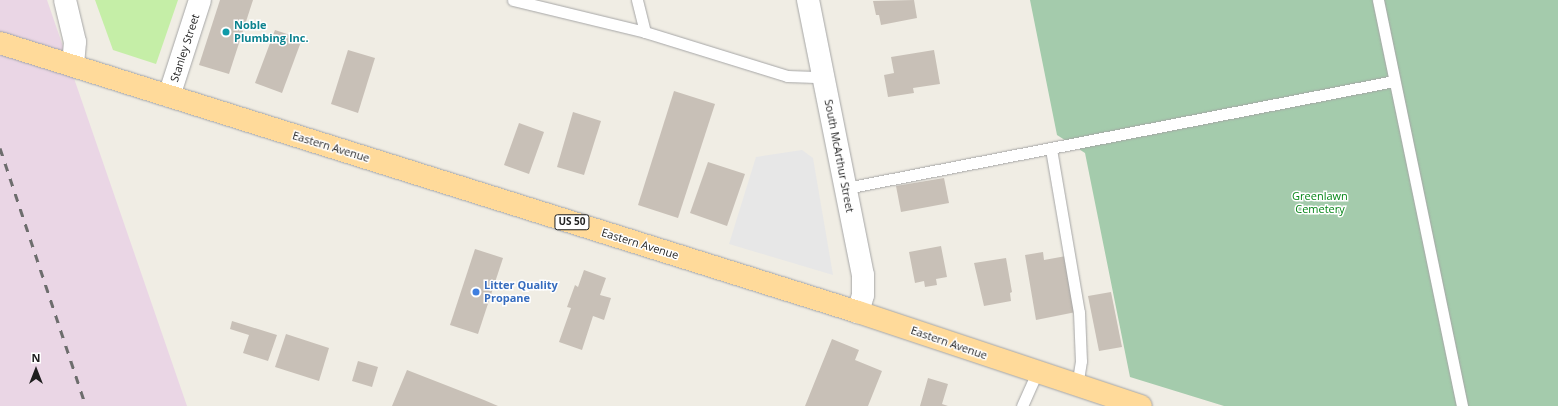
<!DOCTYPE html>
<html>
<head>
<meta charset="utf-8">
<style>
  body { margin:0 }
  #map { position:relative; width:1558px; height:406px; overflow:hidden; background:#f0ede4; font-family:"Open Sans",sans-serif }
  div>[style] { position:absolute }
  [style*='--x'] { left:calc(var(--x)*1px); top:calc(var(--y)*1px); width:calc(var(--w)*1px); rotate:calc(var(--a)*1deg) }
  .industrial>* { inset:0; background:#ead6e5 }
  .grass>* { inset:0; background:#c5eea7 }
  .cemetery>* { inset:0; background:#a4cbac }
  .parking>* { inset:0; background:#e7e7e7 }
  .building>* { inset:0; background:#c8c0b7 }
  .roads { filter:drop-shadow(0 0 1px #a6a6a6) drop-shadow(0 0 1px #a6a6a6) }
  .lane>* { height:11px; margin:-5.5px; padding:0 5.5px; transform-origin:5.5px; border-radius:5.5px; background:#fff }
  .street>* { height:22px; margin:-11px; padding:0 11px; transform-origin:11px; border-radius:11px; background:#fff }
  .primary>* { height:22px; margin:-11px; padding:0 11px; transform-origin:11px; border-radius:11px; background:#ffda9a }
  .rail>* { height:3px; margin-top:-1.5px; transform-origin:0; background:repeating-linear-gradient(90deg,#6d6d6d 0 8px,transparent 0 16px) }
  .dots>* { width:11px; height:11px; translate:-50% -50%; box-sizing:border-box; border:2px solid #fff; border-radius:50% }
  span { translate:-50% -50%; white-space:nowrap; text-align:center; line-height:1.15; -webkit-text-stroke:3px #fff; paint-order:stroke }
  .shield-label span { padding:1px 3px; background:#fff; border:1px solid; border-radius:3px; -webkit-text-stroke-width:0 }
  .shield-label { font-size:10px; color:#1f1f1f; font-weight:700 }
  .culture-label { font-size:11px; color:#0d838f; font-weight:700 }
  .left { translate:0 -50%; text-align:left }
  .street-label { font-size:11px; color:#1f1f1f }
  .park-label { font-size:11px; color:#048517 }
  .shop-label { font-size:11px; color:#366cbe; font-weight:700 }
  .north { position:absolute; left:16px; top:350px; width:40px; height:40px; -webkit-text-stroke:3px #fff; paint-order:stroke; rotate:0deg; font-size:11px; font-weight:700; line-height:16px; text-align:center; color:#1f1f1f }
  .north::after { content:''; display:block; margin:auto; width:14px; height:18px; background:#1f1f1f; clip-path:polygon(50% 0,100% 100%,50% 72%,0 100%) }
</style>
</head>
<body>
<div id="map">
  <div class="industrial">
    <i style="clip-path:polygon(0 0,47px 0,187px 406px,0 406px)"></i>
  </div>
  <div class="grass">
    <i style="clip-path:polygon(95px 0,178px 0,156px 64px,113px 50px)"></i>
  </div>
  <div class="cemetery">
    <i style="clip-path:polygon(1030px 0,1558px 0,1558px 406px,1224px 406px,1130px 377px,1085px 153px,1057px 135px)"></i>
  </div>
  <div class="parking">
    <i style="clip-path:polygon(802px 150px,813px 158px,833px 275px,729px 244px,756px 157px)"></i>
  </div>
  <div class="building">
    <i style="clip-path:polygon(220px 0,253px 0,229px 74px,199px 65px)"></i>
    <i style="clip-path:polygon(914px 0,917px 18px,881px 25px,879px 15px,876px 15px,873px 1px)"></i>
    <i style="clip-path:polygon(275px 30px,302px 39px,282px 93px,255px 83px)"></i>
    <i style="clip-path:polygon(348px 50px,375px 58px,358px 113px,331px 104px)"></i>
    <i style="clip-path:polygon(934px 50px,940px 84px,913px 88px,914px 93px,888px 97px,884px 75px,894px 73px,891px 57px)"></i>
    <i style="clip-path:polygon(674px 91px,715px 104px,678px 218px,638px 205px)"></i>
    <i style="clip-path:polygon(573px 112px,601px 121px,584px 175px,557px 167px)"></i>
    <i style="clip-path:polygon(519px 123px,544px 132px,529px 174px,504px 165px)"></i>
    <i style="clip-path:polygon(708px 162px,745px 174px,727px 226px,690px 213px)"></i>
    <i style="clip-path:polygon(944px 178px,949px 203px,901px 212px,896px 186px)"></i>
    <i style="clip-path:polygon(941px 246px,947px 277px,936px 279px,937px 285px,925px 287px,924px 281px,915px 283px,909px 252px)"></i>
    <i style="clip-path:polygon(475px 249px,503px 258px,478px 334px,450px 325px)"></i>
    <i style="clip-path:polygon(1043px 252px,1044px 260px,1066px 256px,1076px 312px,1036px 320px,1025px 255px)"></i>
    <i style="clip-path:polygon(1006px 258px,1012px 292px,1010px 293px,1011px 301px,984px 306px,974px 263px)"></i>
    <i style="clip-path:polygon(584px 270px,606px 278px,600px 295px,611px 298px,604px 320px,593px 316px,582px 350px,559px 342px,571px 308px,567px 307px,575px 285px,578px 287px)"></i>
    <i style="clip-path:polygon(1111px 292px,1122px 347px,1099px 351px,1088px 296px)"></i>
    <i style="clip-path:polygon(232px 321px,277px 335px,268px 361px,243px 353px,249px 335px,230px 329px)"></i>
    <i style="clip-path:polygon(286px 334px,329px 348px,319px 381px,275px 367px)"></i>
    <i style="clip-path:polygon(832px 339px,859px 350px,855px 360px,882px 371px,868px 406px,805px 406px)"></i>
    <i style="clip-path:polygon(358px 361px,378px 367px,372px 387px,352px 381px)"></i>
    <i style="clip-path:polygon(407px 370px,484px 400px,498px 406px,392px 406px)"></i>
    <i style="clip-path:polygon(928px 378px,948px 384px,942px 404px,948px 406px,920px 406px)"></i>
  </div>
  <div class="roads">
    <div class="lane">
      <i style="--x:513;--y:0;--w:136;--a:13.6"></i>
      <i style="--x:645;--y:32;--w:149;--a:17.2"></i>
      <i style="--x:787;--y:76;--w:36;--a:2"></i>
      <i style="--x:637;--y:0;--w:33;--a:76"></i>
      <i style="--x:1378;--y:0;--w:415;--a:78.3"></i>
      <i style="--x:1051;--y:149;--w:165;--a:80.3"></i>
      <i style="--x:1079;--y:312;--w:49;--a:87.7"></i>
      <i style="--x:1081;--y:361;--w:25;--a:99"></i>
      <i style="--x:846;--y:188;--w:558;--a:-11.05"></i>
      <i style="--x:1022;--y:406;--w:36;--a:-66"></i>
    </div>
    <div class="street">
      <i style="--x:65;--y:0;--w:43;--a:76.6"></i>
      <i style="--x:75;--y:42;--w:23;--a:95"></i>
      <i style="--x:808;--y:0;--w:280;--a:78.7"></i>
      <i style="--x:863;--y:275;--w:20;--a:90"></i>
      <i style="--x:863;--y:295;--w:18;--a:106"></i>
      <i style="--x:169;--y:96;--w:101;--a:-72.1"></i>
    </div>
    <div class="primary">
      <i style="--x:0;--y:43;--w:899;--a:17.41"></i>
      <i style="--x:858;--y:312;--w:298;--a:18.4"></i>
    </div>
  </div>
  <div class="rail">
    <i style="--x:0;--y:148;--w:272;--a:71.6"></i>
  </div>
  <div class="dots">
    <i style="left:226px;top:32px;background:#0f9aa8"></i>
    <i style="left:476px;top:292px;background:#3f7fe0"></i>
  </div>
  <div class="shield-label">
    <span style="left:572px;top:222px">US 50</span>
  </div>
  <div class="culture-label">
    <span class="left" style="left:234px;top:32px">Noble<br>Plumbing Inc.</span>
  </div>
  <div class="street-label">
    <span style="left:185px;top:48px;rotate:-72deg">Stanley Street</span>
    <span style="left:331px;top:147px;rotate:17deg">Eastern Avenue</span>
    <span style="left:839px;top:156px;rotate:79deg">South McArthur Street</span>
    <span style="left:640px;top:244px;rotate:17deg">Eastern Avenue</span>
    <span style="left:949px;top:343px;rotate:19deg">Eastern Avenue</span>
  </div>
  <div class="park-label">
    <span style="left:1320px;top:203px">Greenlawn<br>Cemetery</span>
  </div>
  <div class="shop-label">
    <span class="left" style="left:484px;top:292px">Litter Quality<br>Propane</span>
  </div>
  <div class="north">N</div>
</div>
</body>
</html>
